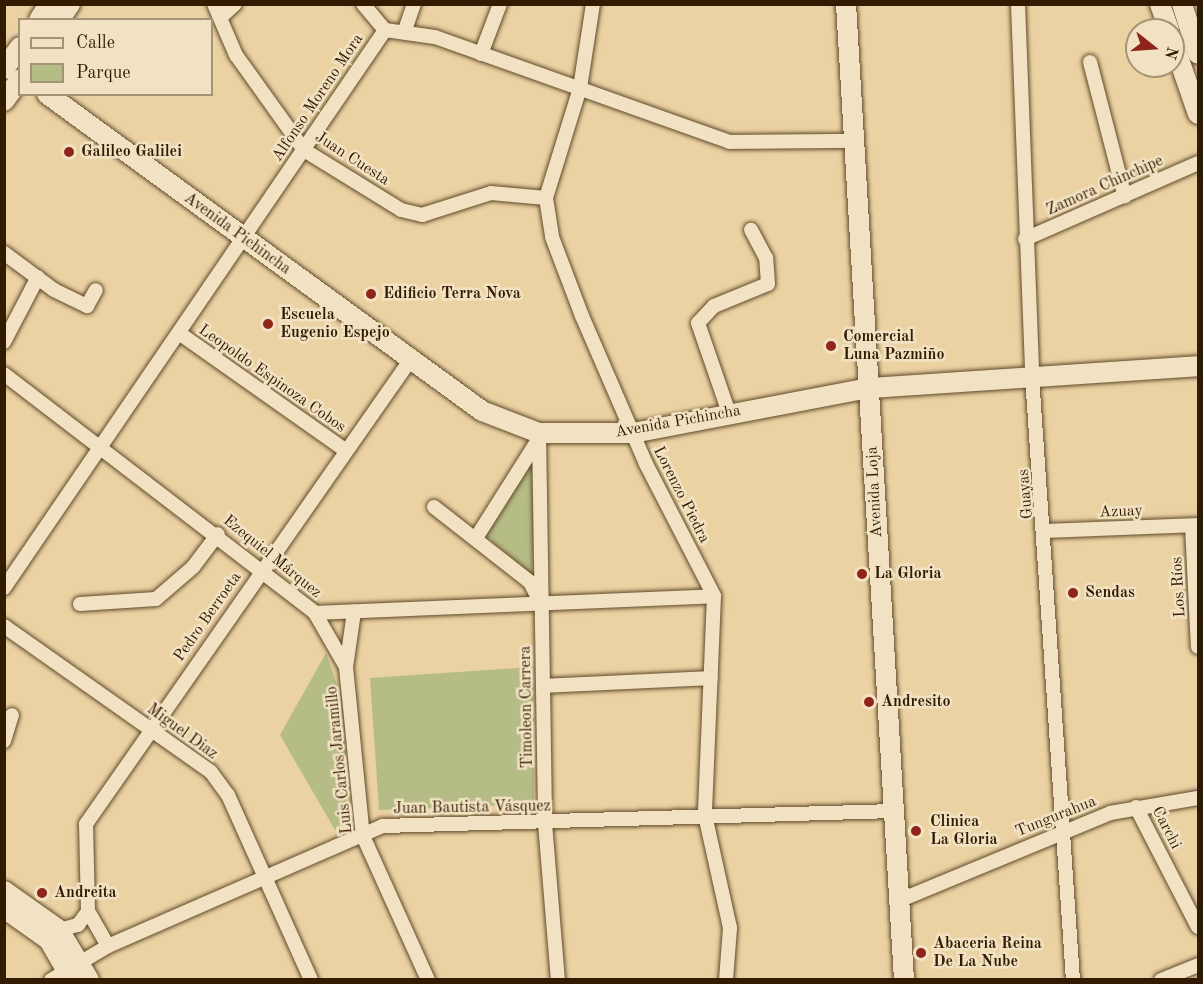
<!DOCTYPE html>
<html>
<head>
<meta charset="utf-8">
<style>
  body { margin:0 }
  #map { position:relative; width:1203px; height:984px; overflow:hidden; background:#ebd2a3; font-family:"Old Standard TT",serif }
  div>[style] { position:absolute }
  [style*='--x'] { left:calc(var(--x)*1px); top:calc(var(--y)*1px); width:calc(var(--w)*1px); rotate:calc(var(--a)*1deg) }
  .green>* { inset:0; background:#b6bc86 }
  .roads { filter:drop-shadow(0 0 2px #604a29) drop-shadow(0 0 2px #604a29) }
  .street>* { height:14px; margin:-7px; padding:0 7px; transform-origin:7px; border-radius:7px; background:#f2e2c3 }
  .secondary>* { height:20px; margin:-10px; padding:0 10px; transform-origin:10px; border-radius:10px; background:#f2e2c3 }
  .dots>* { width:16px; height:16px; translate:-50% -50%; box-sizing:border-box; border:3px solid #f2e2c3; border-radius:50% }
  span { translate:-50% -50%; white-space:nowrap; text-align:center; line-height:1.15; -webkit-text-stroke:5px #f2e2c3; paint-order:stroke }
  .street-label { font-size:16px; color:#321c00 }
  .poi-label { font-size:16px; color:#321c00; font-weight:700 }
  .left { translate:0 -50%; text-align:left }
  .frame { position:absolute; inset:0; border:6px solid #321c00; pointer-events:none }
  .legend { position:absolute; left:18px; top:18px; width:195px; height:78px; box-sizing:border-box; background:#f2e2c3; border:2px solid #a59375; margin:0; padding:8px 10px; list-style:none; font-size:18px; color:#321c00 }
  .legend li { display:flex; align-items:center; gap:12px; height:30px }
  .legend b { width:30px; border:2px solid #a59375 }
  .north { position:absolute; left:1125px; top:18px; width:60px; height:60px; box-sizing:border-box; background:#f2e2c3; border:2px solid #a59375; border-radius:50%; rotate:107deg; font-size:16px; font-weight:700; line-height:24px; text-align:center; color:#321c00 }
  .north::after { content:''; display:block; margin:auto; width:21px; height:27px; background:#8f2418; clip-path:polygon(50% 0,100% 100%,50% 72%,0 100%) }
</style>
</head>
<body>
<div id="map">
  <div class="green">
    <i style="clip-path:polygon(535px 454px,532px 576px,484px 534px)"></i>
    <i style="clip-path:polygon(326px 653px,345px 708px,347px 824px,335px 830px,280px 735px)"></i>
    <i style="clip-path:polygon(534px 667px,534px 804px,379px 810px,370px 678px)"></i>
  </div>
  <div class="roads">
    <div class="street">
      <i style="--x:214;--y:4;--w:56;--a:66.7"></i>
      <i style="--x:236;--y:55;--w:117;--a:54.4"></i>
      <i style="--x:304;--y:150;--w:114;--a:31.7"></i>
      <i style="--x:401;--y:210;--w:22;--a:13"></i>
      <i style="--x:422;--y:215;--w:72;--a:-17.7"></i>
      <i style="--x:491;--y:193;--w:55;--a:5.2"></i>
      <i style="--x:363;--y:4;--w:34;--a:50"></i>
      <i style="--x:593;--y:4;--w:85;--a:98.8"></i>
      <i style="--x:580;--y:88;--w:115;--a:107.2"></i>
      <i style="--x:546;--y:198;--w:39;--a:81"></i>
      <i style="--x:552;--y:237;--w:85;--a:69.2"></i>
      <i style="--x:582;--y:316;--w:161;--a:66.6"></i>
      <i style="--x:646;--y:464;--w:148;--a:62.7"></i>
      <i style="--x:714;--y:596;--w:219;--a:92.4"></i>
      <i style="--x:705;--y:815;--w:116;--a:77.5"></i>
      <i style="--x:730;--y:928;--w:52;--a:94.4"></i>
      <i style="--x:1018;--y:4;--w:372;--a:87.8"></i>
      <i style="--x:1032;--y:376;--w:605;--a:86.12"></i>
      <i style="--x:221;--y:17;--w:19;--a:-43"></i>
      <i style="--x:405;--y:30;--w:28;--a:-71"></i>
      <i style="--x:481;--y:54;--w:53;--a:-69.2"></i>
      <i style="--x:1090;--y:62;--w:139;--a:75.5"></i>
      <i style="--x:1025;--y:239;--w:189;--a:-23.7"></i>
      <i style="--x:4;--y:253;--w:62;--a:36.5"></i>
      <i style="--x:54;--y:290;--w:37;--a:26"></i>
      <i style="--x:87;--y:306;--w:18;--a:-61"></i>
      <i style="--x:179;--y:333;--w:204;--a:35.2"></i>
      <i style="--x:4;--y:342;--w:73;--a:-62.4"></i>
      <i style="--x:4;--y:374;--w:392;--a:37.5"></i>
      <i style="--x:315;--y:613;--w:399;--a:-2.4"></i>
      <i style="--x:729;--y:413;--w:95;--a:-109"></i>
      <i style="--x:698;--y:323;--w:23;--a:-47"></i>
      <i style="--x:714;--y:306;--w:58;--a:-22.2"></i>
      <i style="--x:768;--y:284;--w:26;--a:-94"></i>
      <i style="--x:766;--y:258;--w:32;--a:-118"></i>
      <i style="--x:539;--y:433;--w:390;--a:89.1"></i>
      <i style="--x:545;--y:823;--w:158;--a:85.3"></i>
      <i style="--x:434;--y:507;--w:122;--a:38"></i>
      <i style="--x:530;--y:582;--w:22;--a:63"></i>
      <i style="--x:1192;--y:526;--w:121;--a:87.2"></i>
      <i style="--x:1045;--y:531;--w:153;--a:-2.2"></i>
      <i style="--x:476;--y:538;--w:116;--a:-57.7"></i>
      <i style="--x:4;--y:588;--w:676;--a:-55.67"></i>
      <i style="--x:385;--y:30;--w:50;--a:8"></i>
      <i style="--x:435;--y:37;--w:313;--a:19.6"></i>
      <i style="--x:730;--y:142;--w:123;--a:-0.5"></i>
      <i style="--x:80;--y:604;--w:76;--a:-3.8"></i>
      <i style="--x:156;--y:599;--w:49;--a:-40.9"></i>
      <i style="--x:193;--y:567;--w:41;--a:-52.9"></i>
      <i style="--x:315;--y:613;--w:62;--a:60.1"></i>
      <i style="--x:346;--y:667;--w:170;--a:84.3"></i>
      <i style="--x:363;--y:836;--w:158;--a:65.7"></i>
      <i style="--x:4;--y:626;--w:253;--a:35.2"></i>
      <i style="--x:211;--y:772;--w:29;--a:54"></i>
      <i style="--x:228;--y:795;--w:203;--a:65.8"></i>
      <i style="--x:346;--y:667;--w:56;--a:-81.7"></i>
      <i style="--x:543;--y:686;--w:168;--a:-2.7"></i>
      <i style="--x:4;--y:741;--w:27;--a:-73"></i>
      <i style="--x:1136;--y:807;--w:135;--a:62.7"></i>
      <i style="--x:898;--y:901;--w:230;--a:-22.5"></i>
      <i style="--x:1110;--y:813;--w:89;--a:-9.7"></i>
      <i style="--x:59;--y:930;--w:20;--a:-15"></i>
      <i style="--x:78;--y:925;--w:17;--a:-54"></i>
      <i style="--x:108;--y:946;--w:40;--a:-119.7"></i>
      <i style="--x:88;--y:911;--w:87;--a:-91.3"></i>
      <i style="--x:86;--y:824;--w:567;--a:-55.05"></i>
      <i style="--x:51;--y:980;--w:66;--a:-30.8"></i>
      <i style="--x:108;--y:946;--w:300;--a:-23.6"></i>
      <i style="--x:383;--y:826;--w:510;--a:-1.68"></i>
      <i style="--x:1161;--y:980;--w:40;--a:-22"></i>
    </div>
    <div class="secondary">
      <i style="--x:846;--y:4;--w:978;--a:86.6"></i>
      <i style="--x:1160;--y:4;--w:28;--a:71"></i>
      <i style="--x:1182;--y:4;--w:52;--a:72.3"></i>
      <i style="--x:39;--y:20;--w:19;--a:-58"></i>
      <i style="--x:59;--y:20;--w:19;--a:-55"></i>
      <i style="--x:1173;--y:42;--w:76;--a:70.9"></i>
      <i style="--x:4;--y:69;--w:27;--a:-54"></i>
      <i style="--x:47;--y:94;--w:538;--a:36.08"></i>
      <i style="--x:482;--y:411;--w:61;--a:21.1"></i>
      <i style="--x:539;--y:433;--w:94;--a:0"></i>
      <i style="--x:633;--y:433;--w:240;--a:-10.8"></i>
      <i style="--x:869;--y:388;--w:330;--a:-3.8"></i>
      <i style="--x:4;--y:101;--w:27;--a:-54"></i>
      <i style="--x:4;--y:891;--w:67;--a:35.3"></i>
      <i style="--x:59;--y:930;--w:58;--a:59"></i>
      <i style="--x:4;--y:908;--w:55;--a:35.4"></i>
      <i style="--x:49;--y:940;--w:46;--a:60.1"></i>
    </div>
  </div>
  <div class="dots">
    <i style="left:69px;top:152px;background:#8f2418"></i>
    <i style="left:371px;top:294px;background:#8f2418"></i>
    <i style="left:268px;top:324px;background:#8f2418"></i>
    <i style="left:831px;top:346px;background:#8f2418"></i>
    <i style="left:862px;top:574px;background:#8f2418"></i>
    <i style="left:1073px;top:593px;background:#8f2418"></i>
    <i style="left:869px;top:702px;background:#8f2418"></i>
    <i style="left:916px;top:831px;background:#8f2418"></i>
    <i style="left:42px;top:893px;background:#8f2418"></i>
    <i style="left:921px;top:953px;background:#8f2418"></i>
  </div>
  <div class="street-label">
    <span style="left:318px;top:98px;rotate:-56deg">Alfonso Moreno Mora</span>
    <span style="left:352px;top:159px;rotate:33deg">Juan Cuesta</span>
    <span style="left:1105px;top:186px;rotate:-24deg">Zamora Chinchipe</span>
    <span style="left:237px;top:234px;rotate:36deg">Avenida Pichincha</span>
    <span style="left:272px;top:379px;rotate:35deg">Leopoldo Espinoza Cobos</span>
    <span style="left:678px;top:422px;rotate:-10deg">Avenida Pichincha</span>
    <span style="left:875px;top:492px;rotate:-93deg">Avenida Loja</span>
    <span style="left:1026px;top:494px;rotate:-95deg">Guayas</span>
    <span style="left:681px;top:495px;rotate:63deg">Lorenzo Piedra</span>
    <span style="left:1121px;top:512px;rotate:-2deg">Azuay</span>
    <span style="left:272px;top:557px;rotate:39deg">Ezequiel Márquez</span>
    <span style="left:1179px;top:587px;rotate:-93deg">Los Ríos</span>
    <span style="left:208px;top:617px;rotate:-55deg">Pedro Berroeta</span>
    <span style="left:527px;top:707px;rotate:-91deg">Timoleon Carrera</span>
    <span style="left:182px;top:732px;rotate:36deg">Miguel Diaz</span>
    <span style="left:340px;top:760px;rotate:-96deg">Luis Carlos Jaramillo</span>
    <span style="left:472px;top:808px;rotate:-1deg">Juan Bautista Vásquez</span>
    <span style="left:1056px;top:817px;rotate:-22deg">Tungurahua</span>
    <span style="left:1166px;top:828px;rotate:63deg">Carchi</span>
  </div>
  <div class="poi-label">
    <span class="left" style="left:81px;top:152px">Galileo Galilei</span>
    <span class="left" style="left:383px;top:294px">Edificio Terra Nova</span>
    <span class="left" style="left:280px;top:324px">Escuela<br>Eugenio Espejo</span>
    <span class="left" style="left:843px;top:346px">Comercial<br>Luna Pazmiño</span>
    <span class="left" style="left:874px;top:574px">La Gloria</span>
    <span class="left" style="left:1085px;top:593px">Sendas</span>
    <span class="left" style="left:881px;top:702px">Andresito</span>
    <span class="left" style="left:930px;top:831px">Clinica<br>La Gloria</span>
    <span class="left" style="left:54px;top:893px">Andreita</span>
    <span class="left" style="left:933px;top:953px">Abaceria Reina<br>De La Nube</span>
  </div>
  <div class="frame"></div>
  <ul class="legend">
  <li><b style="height:8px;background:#f2e2c3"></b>Calle</li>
  <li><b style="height:16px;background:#b6bc86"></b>Parque</li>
  </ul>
  <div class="north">N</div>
</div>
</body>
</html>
